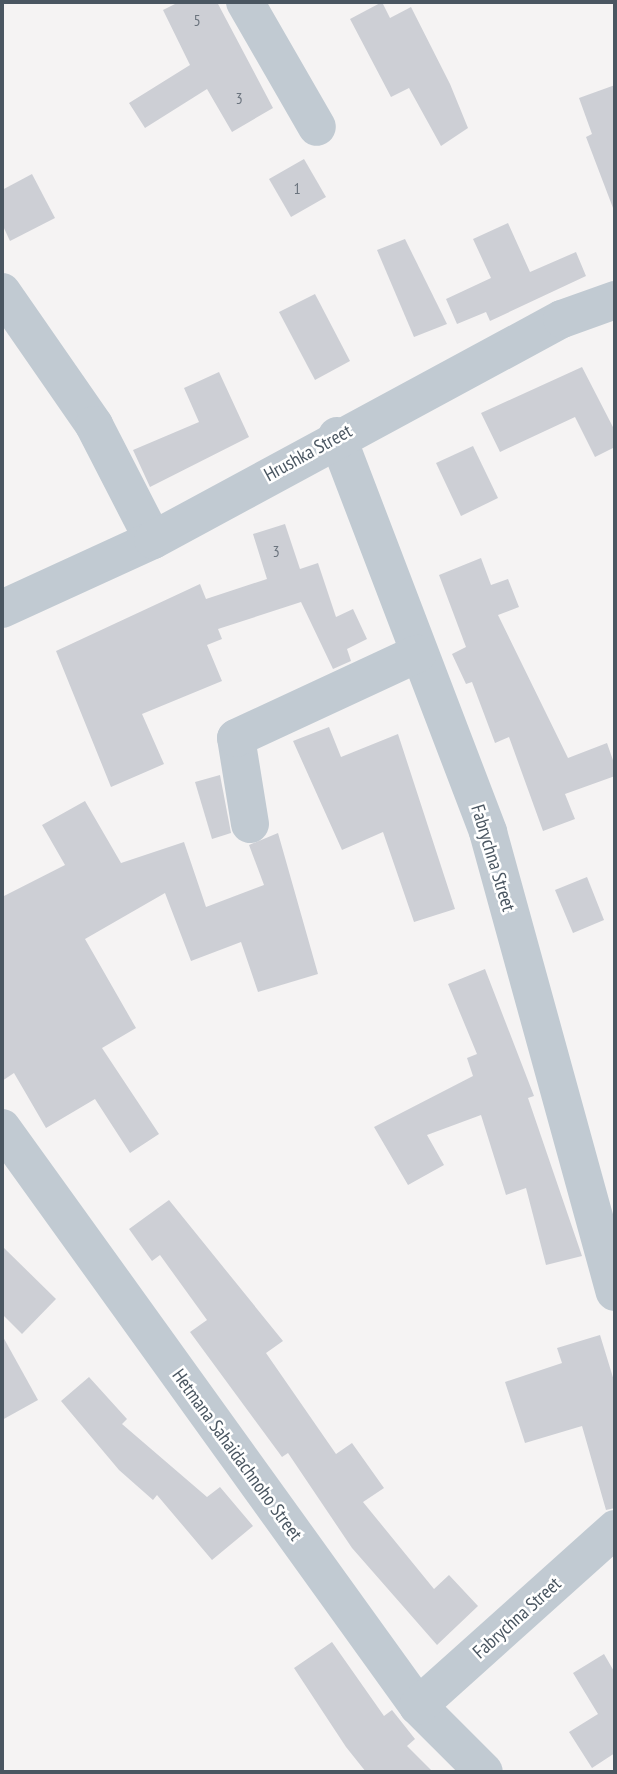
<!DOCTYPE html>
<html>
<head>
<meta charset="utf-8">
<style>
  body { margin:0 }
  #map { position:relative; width:617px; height:1774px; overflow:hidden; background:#f5f3f3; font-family:"PT Sans Narrow",sans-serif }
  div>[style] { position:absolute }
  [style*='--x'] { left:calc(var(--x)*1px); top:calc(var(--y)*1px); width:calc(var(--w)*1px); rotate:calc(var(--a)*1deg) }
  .building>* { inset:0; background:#cdcfd5 }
  .minor>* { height:38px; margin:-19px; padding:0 19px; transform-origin:19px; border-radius:19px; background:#c1cad2 }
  span { translate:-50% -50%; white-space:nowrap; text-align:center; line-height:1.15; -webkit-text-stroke:5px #fff; paint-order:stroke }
  .number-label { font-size:16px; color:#6b747e }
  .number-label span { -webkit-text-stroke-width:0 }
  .street-label { font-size:19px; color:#4a5661 }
  .frame { position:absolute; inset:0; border:4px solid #4a5661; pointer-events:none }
</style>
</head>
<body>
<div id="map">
  <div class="building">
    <i style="clip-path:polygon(179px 2px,217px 2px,273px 108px,232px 132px,207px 89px,145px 128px,129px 103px,190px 65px,163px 10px)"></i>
    <i style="clip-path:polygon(382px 2px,390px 18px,411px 7px,450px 84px,468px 128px,441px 146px,409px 88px,391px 97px,350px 19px)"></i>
    <i style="clip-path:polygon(615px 85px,615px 207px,613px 208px,586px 137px,592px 134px,579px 98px)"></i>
    <i style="clip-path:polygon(304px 159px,326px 197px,291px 217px,269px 179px)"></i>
    <i style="clip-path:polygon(32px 174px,55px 218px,10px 241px,2px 224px,2px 190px)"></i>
    <i style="clip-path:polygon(508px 223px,530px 272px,576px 252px,586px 276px,490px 321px,486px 312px,457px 324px,446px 299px,491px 278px,473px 239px)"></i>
    <i style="clip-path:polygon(405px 239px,447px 324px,414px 337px,377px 250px)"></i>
    <i style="clip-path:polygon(315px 294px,350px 361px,315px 380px,279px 312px)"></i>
    <i style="clip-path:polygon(582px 367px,615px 431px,615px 447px,595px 457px,575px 417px,500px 452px,481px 413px)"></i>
    <i style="clip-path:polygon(219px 372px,249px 437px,150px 487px,133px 450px,199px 422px,184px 388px)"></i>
    <i style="clip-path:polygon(473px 446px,498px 498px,461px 516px,436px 463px)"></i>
    <i style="clip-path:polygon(285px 524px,300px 569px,318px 563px,336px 617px,353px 609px,367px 639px,347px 649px,351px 661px,333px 669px,301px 602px,218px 629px,222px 639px,207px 645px,222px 681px,142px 714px,164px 764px,111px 787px,56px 651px,200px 584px,206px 599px,267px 579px,253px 534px)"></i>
    <i style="clip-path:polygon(481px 558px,491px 585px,508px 579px,519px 607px,498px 615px,568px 758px,607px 743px,615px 766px,615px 776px,565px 794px,575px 819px,543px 831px,509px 737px,495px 743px,472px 682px,466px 684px,452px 654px,466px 647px,439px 575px)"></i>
    <i style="clip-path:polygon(329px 727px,341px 757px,398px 734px,455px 909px,414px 922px,383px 832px,342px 850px,293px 741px)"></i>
    <i style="clip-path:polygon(220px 775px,231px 833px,212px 839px,195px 782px)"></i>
    <i style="clip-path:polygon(85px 801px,121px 863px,184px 842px,206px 907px,264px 885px,249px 845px,278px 833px,318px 974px,258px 992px,241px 942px,191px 961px,165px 893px,85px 939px,136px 1028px,102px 1048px,159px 1134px,130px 1153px,95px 1099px,46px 1128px,14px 1073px,2px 1081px,2px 897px,65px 865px,42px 825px)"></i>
    <i style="clip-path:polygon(587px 877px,604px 920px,573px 933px,555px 890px)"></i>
    <i style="clip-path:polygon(485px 969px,534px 1096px,528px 1098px,582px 1256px,546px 1265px,526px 1188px,506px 1195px,481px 1115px,427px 1135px,444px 1165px,408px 1185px,374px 1127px,473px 1076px,467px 1058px,477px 1054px,448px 984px)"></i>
    <i style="clip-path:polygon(169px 1200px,283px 1341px,266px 1353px,336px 1454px,352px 1443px,384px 1488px,363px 1502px,434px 1589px,449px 1575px,478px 1606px,437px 1645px,352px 1548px,288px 1453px,282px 1457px,190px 1332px,207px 1320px,160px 1255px,152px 1261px,129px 1229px)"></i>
    <i style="clip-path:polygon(2px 1246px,56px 1299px,22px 1334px,2px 1314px)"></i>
    <i style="clip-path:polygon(2px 1335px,38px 1400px,2px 1420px)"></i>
    <i style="clip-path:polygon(600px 1335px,615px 1384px,615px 1508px,606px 1510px,582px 1426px,525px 1443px,505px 1382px,562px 1363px,557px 1348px)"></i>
    <i style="clip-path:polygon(89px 1377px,127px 1419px,122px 1424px,207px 1497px,220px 1487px,253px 1526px,212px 1560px,157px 1495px,153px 1500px,119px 1470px,61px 1401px)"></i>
    <i style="clip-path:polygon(332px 1642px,384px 1716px,392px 1710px,415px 1739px,407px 1746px,433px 1772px,366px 1772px,346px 1747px,294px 1668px)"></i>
    <i style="clip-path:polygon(604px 1654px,615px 1673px,615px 1753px,592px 1768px,569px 1732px,598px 1714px,573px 1673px)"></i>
  </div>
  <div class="minor">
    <i style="--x:245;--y:2;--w:144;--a:60.1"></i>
    <i style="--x:2;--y:292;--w:162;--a:55.3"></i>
    <i style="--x:94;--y:425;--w:129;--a:62.8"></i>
    <i style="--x:337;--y:436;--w:424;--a:69.1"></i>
    <i style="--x:488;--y:832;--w:477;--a:74.6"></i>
    <i style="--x:2;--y:609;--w:166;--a:-24.6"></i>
    <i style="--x:153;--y:540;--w:465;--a:-28.4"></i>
    <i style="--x:562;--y:319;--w:56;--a:-19.7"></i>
    <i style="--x:250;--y:824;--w:87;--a:-99.2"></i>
    <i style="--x:236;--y:738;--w:200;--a:-24.9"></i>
    <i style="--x:2;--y:1128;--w:712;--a:54.26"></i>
    <i style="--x:418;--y:1706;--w:93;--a:45"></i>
    <i style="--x:418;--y:1706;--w:265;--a:-41.9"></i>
  </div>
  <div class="number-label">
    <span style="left:197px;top:20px">5</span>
    <span style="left:239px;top:98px">3</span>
    <span style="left:297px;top:188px">1</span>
    <span style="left:276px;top:551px">3</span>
  </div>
  <div class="street-label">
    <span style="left:308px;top:453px;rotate:-29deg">Hrushka Street</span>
    <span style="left:493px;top:858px;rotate:73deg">Fabrychna Street</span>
    <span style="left:237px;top:1455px;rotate:54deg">Hetmana Sahaidachnoho Street</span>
    <span style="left:517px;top:1618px;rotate:-42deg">Fabrychna Street</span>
  </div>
  <div class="frame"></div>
</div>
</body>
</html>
